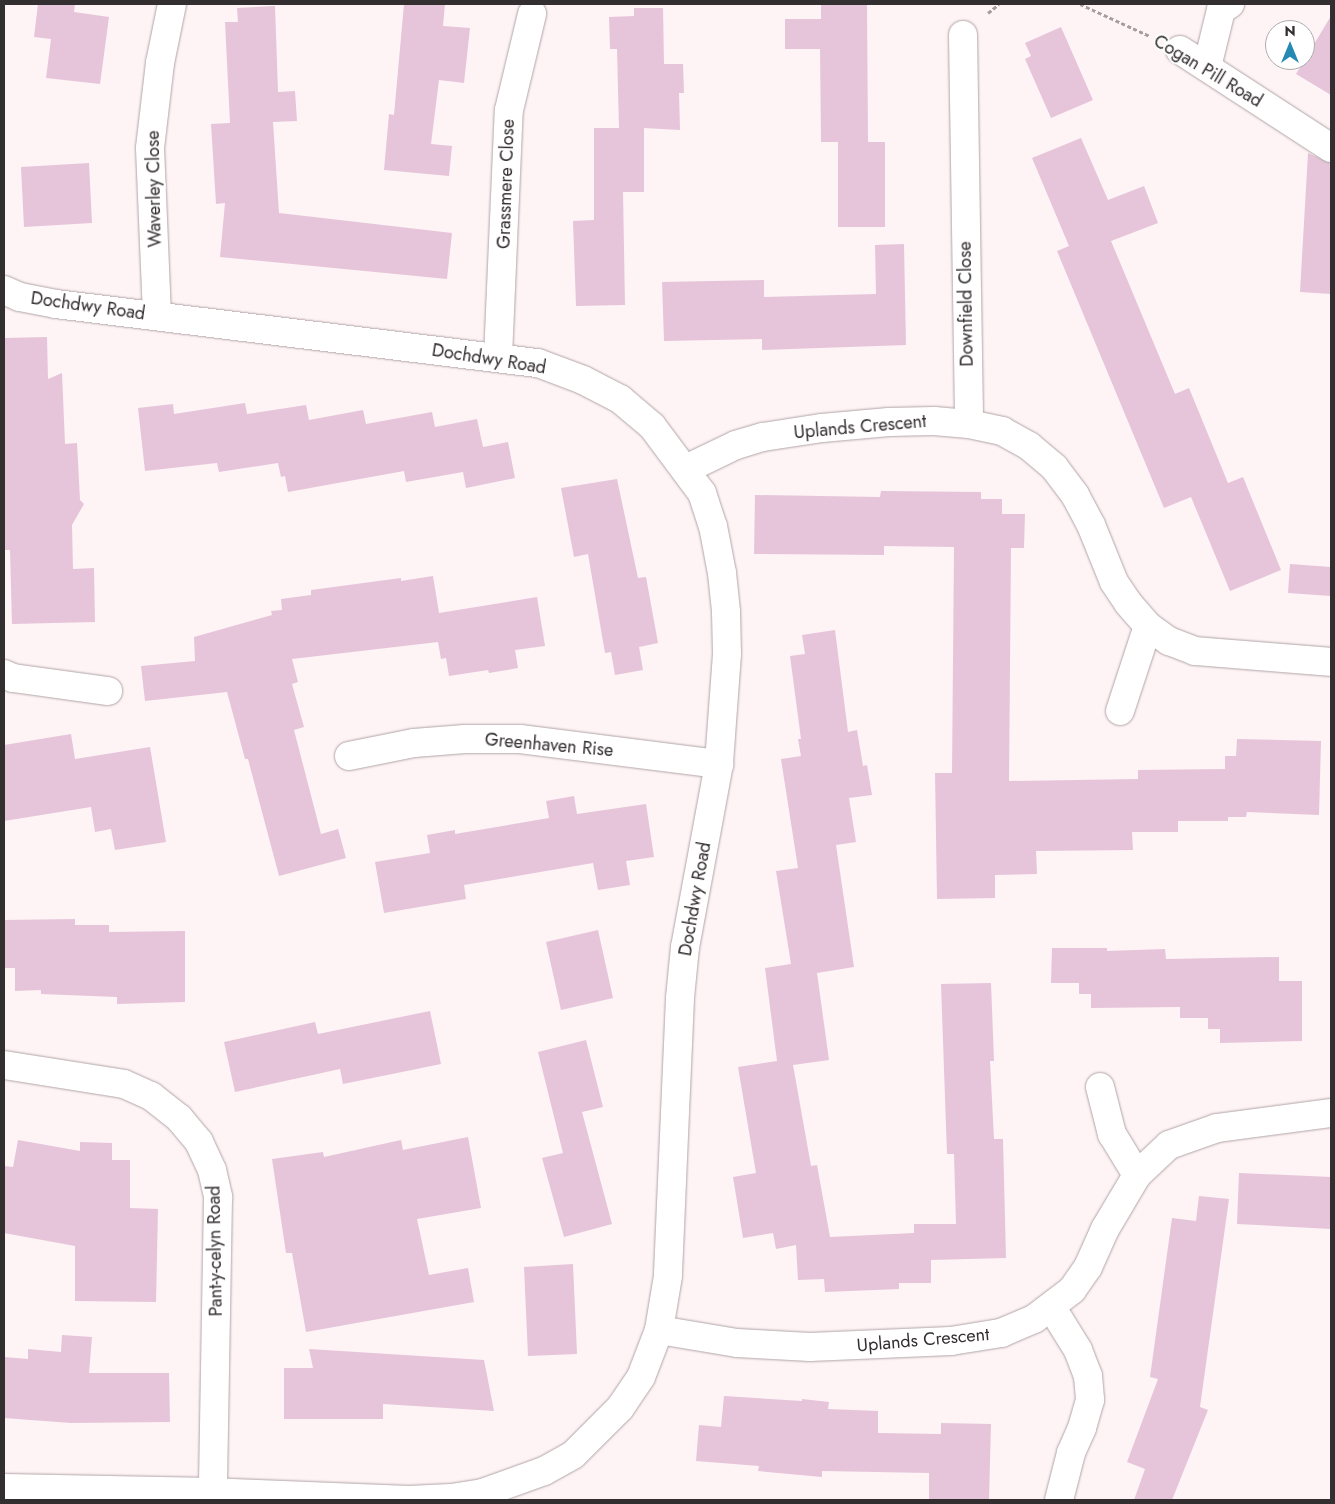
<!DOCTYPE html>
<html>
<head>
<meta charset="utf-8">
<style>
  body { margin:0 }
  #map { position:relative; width:1335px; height:1504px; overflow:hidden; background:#fef3f5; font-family:Jost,sans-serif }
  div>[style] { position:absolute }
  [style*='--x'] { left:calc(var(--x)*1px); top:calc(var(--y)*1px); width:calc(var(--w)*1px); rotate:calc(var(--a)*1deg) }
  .building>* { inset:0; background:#e6c5da }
  .path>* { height:3px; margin-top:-1.5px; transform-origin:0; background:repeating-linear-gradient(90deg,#a69d9f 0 4px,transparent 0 6.5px) }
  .roads { filter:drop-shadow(0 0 1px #b1a5a7) drop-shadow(0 0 1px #b1a5a7) }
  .minor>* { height:28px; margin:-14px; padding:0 14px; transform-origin:14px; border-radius:14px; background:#fff }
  span { translate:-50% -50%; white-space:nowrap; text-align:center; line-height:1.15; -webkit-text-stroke:4px #fff; paint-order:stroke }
  .street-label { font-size:18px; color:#332e2f }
  .frame { position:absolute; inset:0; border:5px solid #332e2f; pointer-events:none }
  .north { position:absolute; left:1265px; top:20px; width:50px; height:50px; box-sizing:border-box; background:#fff; border:1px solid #adabac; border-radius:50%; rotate:0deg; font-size:14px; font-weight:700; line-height:20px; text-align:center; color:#332e2f }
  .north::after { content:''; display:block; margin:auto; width:18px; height:22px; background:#248ab3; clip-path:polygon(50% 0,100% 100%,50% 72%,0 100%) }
</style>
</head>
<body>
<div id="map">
  <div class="building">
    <i style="clip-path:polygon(38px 4px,75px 4px,74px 12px,109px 17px,100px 84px,46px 78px,51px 39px,34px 37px)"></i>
    <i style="clip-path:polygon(404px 4px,445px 4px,443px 26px,470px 28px,464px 83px,439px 80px,431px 144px,452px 146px,449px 176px,384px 170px,389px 114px,394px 115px)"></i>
    <i style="clip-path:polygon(821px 4px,867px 4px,868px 142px,885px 142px,885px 227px,838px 227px,838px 142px,821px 142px,820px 49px,785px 49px,785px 19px,821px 19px)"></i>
    <i style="clip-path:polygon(275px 6px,278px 92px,295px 91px,297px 121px,273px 122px,279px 213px,452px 233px,447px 279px,220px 257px,225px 203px,216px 204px,211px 124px,230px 123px,225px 22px,238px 22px,237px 8px)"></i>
    <i style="clip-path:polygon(634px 8px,663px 8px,664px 64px,683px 64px,684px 93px,679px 93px,680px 130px,644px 128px,644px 192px,623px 192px,625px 305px,576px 306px,573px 221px,594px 220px,594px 128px,630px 128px,619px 128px,617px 49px,610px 49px,609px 17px,634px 16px)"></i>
    <i style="clip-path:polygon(1331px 16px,1331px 95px,1296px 74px)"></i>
    <i style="clip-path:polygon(1061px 27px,1093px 100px,1051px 118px,1025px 59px,1031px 56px,1025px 43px)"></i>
    <i style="clip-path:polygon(1081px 138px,1108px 200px,1144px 186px,1158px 223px,1111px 241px,1175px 394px,1189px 388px,1228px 483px,1243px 477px,1281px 570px,1230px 591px,1191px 497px,1164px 508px,1057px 251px,1069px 246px,1032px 158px)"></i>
    <i style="clip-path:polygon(1308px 153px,1331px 163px,1331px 294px,1300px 292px)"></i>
    <i style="clip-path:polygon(89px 163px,92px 223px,24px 227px,21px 167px)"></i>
    <i style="clip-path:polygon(904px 244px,906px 345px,762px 350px,762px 339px,664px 341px,662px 282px,764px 280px,764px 297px,876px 294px,875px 245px)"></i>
    <i style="clip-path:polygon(47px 337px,48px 379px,62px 373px,65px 444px,77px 443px,80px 500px,84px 504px,72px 525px,73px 569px,94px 568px,95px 622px,12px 624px,10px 550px,4px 550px,4px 338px)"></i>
    <i style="clip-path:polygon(245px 403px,247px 414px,306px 405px,309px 420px,363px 410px,366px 424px,432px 412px,435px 427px,477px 419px,483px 447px,508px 442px,515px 478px,466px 488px,463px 472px,406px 482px,404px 471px,288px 492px,285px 476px,281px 477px,278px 463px,219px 472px,217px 463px,145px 471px,138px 408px,173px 404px,174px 414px)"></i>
    <i style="clip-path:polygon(617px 479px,638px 578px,646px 577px,658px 643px,639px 647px,643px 670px,615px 675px,611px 652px,605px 653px,588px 554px,574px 557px,561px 488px)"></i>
    <i style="clip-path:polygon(881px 491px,981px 492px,981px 499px,1002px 499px,1002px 514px,1025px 514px,1024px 548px,1011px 548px,1009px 781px,1138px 779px,1138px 770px,1225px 769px,1225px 756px,1236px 756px,1237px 739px,1321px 741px,1319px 815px,1247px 812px,1246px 817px,1228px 817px,1228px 821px,1178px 821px,1178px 832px,1132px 832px,1133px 850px,1036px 851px,1037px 874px,995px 875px,995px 898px,937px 899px,935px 773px,952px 773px,954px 547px,884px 546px,884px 555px,754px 554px,755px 495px,880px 497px)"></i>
    <i style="clip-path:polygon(1290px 564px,1331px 567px,1331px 596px,1288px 593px)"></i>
    <i style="clip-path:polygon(433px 576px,439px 613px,537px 597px,545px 646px,515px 650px,518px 668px,489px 673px,488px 670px,449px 676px,446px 658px,441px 659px,438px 642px,292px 659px,298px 682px,292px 684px,304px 727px,294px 730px,321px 834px,338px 829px,346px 858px,279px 876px,248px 759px,245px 759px,227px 692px,145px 701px,141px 666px,195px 661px,194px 637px,272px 615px,271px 611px,282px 610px,281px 599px,311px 595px,311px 590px,401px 578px,401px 581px)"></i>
    <i style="clip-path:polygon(835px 630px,848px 732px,857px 730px,863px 766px,867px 765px,872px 795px,849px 798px,856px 842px,836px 845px,854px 967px,817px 973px,829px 1060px,793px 1065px,811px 1166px,817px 1165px,830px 1237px,914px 1233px,914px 1224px,956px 1224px,954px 1154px,947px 1154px,941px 984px,991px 983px,994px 1061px,990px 1061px,994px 1139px,1003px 1139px,1006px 1258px,931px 1260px,931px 1283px,899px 1283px,899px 1289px,825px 1292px,824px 1279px,798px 1280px,796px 1245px,776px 1249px,773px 1233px,743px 1238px,733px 1177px,756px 1173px,738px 1067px,777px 1061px,765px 968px,791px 964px,776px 871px,798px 868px,781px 759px,801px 756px,798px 739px,801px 739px,790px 656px,805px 654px,802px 635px)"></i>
    <i style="clip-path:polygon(71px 734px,75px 759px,150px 747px,166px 842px,115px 850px,111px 829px,95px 832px,91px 807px,4px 821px,4px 745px)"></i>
    <i style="clip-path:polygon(574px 796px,577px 814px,646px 804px,654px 857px,626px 861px,630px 885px,598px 890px,593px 863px,464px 885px,466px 899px,384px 913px,375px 862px,430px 853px,427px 835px,455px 830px,455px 834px,549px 818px,546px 801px)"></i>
    <i style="clip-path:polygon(75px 919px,75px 925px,109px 925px,109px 932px,185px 931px,185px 1002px,117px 1004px,117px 997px,41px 994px,41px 990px,15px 991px,15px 968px,4px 968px,4px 920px)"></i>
    <i style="clip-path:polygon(598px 930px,613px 998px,561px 1010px,546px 942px)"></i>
    <i style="clip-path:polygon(1052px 948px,1107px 948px,1107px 951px,1165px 949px,1166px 959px,1279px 957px,1279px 981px,1302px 981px,1302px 1041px,1220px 1043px,1220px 1029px,1208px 1029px,1208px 1018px,1180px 1018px,1180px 1007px,1091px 1008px,1091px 994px,1079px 994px,1079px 983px,1051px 983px)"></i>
    <i style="clip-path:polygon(430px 1011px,441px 1064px,343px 1084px,340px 1069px,235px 1092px,224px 1042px,315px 1022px,318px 1034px)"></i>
    <i style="clip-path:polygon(586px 1040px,603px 1107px,582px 1112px,612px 1224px,564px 1237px,542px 1158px,563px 1153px,538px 1052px)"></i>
    <i style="clip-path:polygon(468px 1137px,481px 1208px,417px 1219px,429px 1275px,468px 1268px,474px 1302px,306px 1332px,292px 1253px,286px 1253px,272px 1159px,323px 1152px,324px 1157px,401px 1140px,403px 1150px)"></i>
    <i style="clip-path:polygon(18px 1140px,80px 1151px,80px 1142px,112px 1143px,112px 1160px,130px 1160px,130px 1208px,158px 1209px,156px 1302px,75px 1301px,75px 1246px,4px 1233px,4px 1166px,13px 1167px)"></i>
    <i style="clip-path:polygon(1239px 1173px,1331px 1177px,1331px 1229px,1237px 1224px)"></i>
    <i style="clip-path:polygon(1199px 1196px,1229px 1199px,1200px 1407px,1208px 1410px,1172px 1500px,1134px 1500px,1145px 1469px,1127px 1462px,1158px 1379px,1150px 1377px,1172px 1218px,1196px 1221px)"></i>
    <i style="clip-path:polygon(573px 1264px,577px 1354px,528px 1356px,524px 1267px)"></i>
    <i style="clip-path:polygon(62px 1335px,92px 1337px,89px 1373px,169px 1373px,170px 1422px,71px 1423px,4px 1418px,4px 1357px,28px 1359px,28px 1349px,61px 1352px)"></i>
    <i style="clip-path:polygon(309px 1349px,484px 1360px,494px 1411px,383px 1404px,383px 1419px,284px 1419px,284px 1368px,313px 1368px)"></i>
    <i style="clip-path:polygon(724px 1396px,802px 1401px,802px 1399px,829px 1402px,828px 1409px,878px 1411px,878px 1433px,941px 1434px,941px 1423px,991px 1424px,989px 1500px,929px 1500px,929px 1473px,822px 1471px,822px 1477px,758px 1471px,759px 1466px,696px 1461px,699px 1425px,721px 1427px)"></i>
  </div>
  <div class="path">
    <i style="--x:1080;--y:4;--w:77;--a:24.6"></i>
    <i style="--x:988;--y:13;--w:14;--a:-39"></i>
  </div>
  <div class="roads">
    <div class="minor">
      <i style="--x:963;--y:35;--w:389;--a:89.1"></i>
      <i style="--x:1180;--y:50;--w:180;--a:33"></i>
      <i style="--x:1207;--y:67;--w:59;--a:-76.2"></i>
      <i style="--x:1221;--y:10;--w:11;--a:-34"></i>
      <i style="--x:4;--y:290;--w:17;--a:24"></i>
      <i style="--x:20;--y:297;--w:37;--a:11"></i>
      <i style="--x:56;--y:304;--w:486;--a:7"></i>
      <i style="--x:538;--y:363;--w:48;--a:20.7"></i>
      <i style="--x:583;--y:380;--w:42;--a:27.2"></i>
      <i style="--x:620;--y:399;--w:42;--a:40.2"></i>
      <i style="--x:652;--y:426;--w:84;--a:53.3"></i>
      <i style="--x:702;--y:493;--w:35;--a:72"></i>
      <i style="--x:713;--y:526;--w:48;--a:79.2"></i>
      <i style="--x:722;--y:573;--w:39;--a:84"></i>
      <i style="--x:726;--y:612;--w:42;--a:88.6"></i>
      <i style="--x:727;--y:654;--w:110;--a:94.2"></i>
      <i style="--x:719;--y:764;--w:186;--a:100.5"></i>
      <i style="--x:685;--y:947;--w:51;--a:95.6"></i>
      <i style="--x:680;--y:998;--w:278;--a:92.5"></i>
      <i style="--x:668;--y:1276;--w:55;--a:99.5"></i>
      <i style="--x:659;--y:1330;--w:50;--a:111"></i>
      <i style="--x:641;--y:1377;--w:37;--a:124"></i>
      <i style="--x:620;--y:1408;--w:66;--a:135"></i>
      <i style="--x:573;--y:1455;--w:33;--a:151"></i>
      <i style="--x:544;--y:1471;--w:65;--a:160.2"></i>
      <i style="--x:483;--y:1493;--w:32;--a:171"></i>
      <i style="--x:451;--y:1498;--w:42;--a:177.3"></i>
      <i style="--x:409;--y:1500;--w:196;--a:-177.7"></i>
      <i style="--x:213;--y:1492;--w:209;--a:-178.9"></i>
      <i style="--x:157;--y:315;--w:167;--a:-92.4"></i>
      <i style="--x:150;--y:148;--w:86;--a:-83.3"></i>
      <i style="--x:160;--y:63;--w:60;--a:-78.5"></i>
      <i style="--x:498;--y:357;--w:247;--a:-87.5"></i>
      <i style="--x:509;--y:110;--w:99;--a:-76.5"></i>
      <i style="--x:686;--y:469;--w:55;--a:-25.6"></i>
      <i style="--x:736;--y:445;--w:28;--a:-17"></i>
      <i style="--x:763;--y:437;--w:60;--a:-8.7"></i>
      <i style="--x:822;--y:428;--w:67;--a:-5.1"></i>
      <i style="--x:889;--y:422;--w:45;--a:-1.3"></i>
      <i style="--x:934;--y:421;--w:35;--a:5"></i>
      <i style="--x:969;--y:424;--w:34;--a:12"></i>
      <i style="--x:1002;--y:431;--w:31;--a:29"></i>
      <i style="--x:1029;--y:446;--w:33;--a:40"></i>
      <i style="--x:1054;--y:467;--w:35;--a:53"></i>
      <i style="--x:1075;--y:495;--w:34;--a:62"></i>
      <i style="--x:1091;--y:525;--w:61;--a:68"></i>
      <i style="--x:1114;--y:582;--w:25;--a:56"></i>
      <i style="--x:1128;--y:603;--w:30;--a:49"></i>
      <i style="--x:1148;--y:626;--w:26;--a:36"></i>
      <i style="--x:1169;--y:641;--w:28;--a:21"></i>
      <i style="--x:1195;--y:651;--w:136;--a:4.6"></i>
      <i style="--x:4;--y:674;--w:10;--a:24"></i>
      <i style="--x:13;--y:678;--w:96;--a:7.8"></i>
      <i style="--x:1120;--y:711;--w:89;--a:-71.8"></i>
      <i style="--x:349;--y:756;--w:66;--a:-11.3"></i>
      <i style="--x:414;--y:743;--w:51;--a:-4.5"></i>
      <i style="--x:465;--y:739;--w:55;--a:0"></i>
      <i style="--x:520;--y:739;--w:201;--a:7.2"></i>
      <i style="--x:4;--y:1065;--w:121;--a:9"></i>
      <i style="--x:124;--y:1084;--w:30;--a:24"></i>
      <i style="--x:151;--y:1096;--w:36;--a:38"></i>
      <i style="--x:179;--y:1118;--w:31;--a:50"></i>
      <i style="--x:199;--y:1142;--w:31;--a:65"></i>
      <i style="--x:212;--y:1170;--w:28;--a:77"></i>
      <i style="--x:218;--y:1197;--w:295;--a:91"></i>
      <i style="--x:1100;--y:1087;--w:49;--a:75.7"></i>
      <i style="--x:1112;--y:1134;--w:48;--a:58.6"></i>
      <i style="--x:1052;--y:1308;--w:49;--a:58.2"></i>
      <i style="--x:1078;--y:1350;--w:28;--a:69"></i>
      <i style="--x:1088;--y:1376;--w:24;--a:85"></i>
      <i style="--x:1090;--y:1400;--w:29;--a:106"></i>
      <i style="--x:1082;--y:1428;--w:27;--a:114"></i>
      <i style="--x:1071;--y:1453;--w:49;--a:104.3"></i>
      <i style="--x:659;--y:1330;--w:79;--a:9.5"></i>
      <i style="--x:737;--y:1343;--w:73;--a:3.1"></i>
      <i style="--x:810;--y:1347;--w:141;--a:-2.4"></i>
      <i style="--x:951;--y:1341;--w:51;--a:-9.1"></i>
      <i style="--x:1001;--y:1333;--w:36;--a:-23"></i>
      <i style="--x:1034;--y:1319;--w:48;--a:-37.3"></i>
      <i style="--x:1072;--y:1290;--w:28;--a:-55"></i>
      <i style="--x:1088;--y:1267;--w:42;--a:-65.9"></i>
      <i style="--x:1105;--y:1229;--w:63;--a:-59.3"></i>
      <i style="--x:1137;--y:1175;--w:44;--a:-43.2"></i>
      <i style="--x:1169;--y:1145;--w:51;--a:-19.5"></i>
      <i style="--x:1217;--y:1128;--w:115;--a:-7.5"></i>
    </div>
  </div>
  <div class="street-label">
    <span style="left:1208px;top:71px;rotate:31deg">Cogan Pill Road</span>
    <span style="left:506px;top:184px;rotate:-88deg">Grassmere Close</span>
    <span style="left:154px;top:189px;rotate:-91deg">Waverley Close</span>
    <span style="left:966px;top:304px;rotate:-91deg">Downfield Close</span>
    <span style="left:88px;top:306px;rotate:8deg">Dochdwy Road</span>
    <span style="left:489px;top:359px;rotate:9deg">Dochdwy Road</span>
    <span style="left:860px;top:427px;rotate:-5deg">Uplands Crescent</span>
    <span style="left:549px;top:745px;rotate:5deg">Greenhaven Rise</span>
    <span style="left:695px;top:899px;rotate:-80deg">Dochdwy Road</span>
    <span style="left:215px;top:1251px;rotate:-91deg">Pant-y-celyn Road</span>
    <span style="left:923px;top:1340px;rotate:-5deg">Uplands Crescent</span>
  </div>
  <div class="frame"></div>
  <div class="north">N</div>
</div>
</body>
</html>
